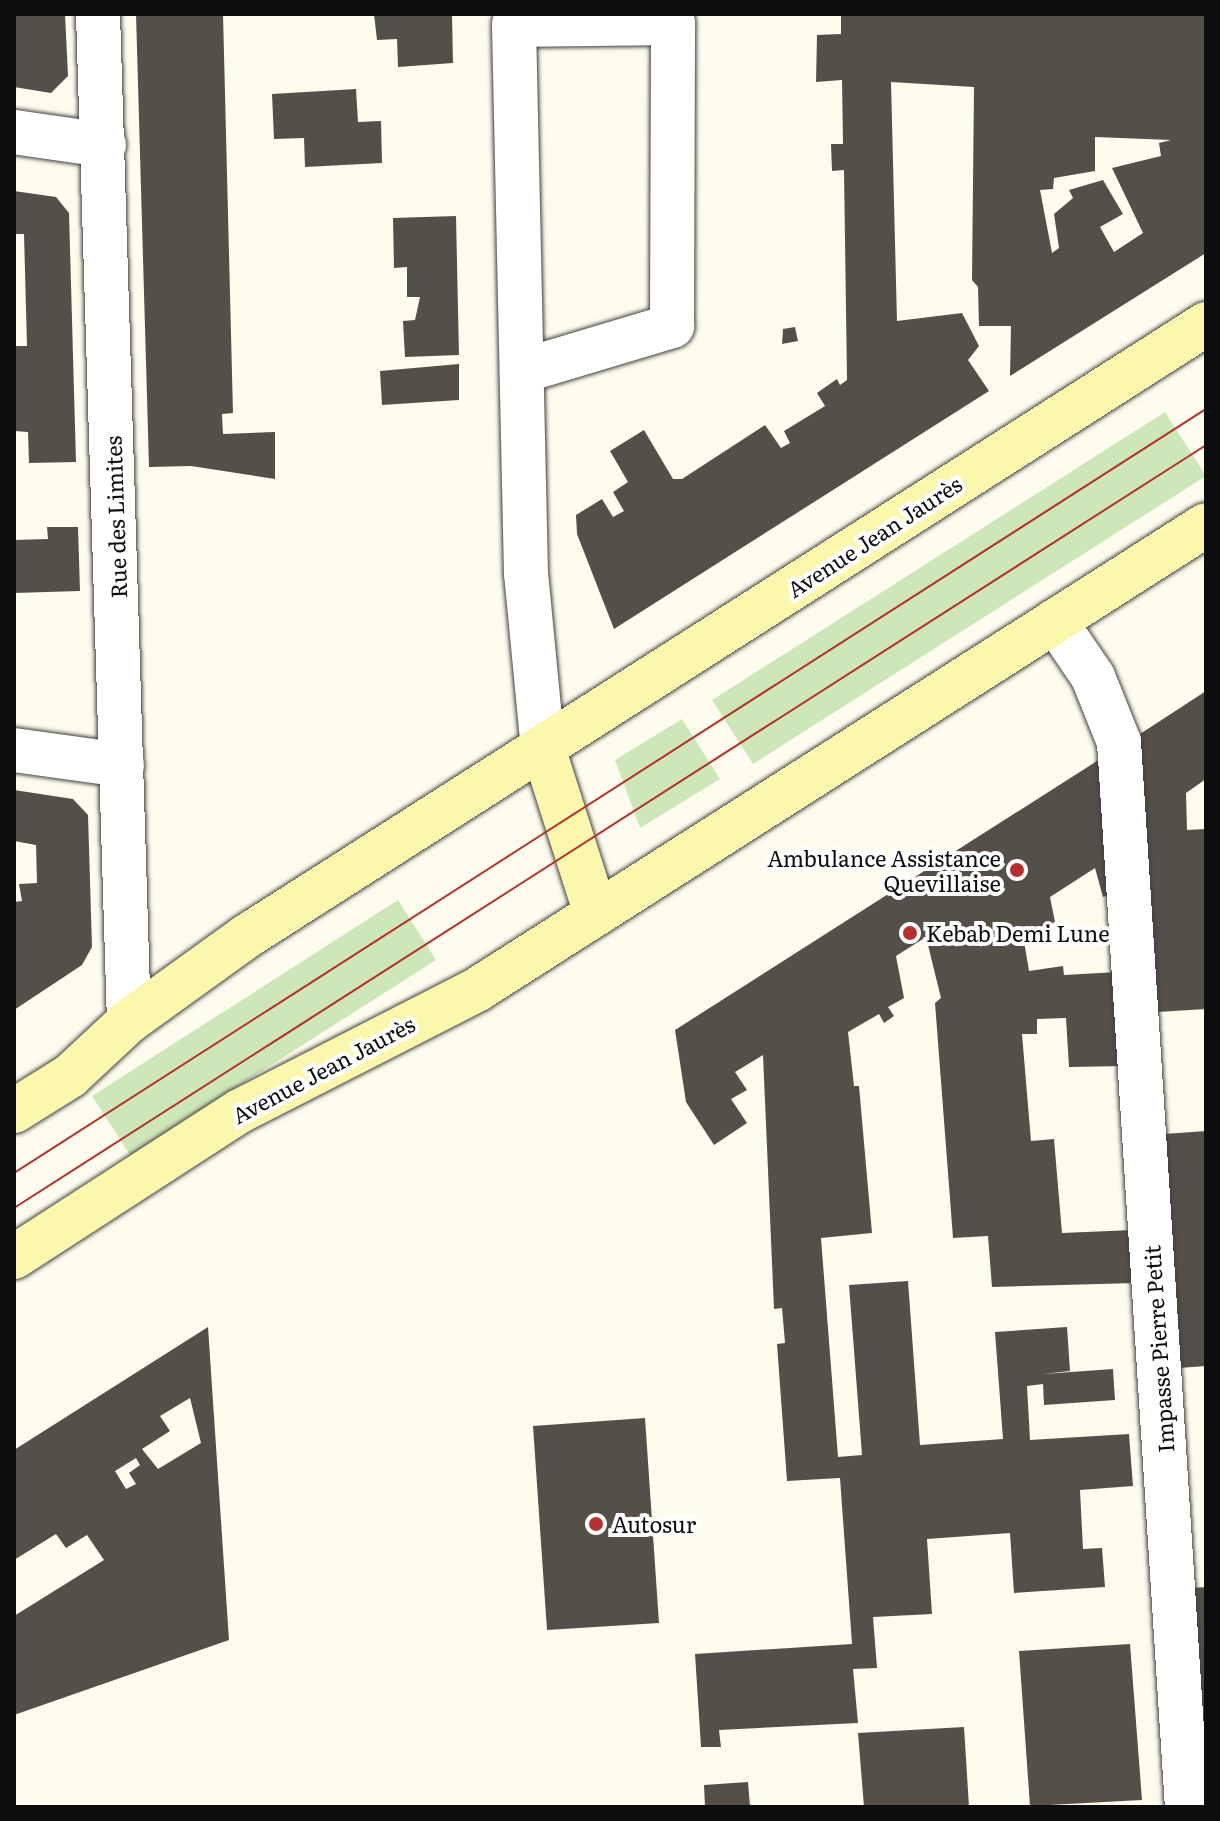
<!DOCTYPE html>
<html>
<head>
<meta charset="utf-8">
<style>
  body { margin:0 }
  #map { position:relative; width:1220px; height:1821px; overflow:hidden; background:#fefcee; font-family:Literata,serif }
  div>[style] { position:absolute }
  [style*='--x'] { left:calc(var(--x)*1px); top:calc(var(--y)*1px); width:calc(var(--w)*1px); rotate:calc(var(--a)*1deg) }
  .green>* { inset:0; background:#cee7b9 }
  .building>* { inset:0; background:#554f4a }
  .roads { filter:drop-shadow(0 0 2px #404040) drop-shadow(0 0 2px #404040) }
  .minor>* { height:44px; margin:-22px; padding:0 22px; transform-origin:22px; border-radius:22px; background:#fff }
  .secondary>* { height:44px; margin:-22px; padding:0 22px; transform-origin:22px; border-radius:22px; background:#fbf7ac }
  .tram>* { height:2px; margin:-1px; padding:0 1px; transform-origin:1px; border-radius:1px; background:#b62f2c }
  .dots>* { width:22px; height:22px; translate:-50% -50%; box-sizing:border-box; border:4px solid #fff; border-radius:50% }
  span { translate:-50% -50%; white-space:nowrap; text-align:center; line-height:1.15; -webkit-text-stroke:8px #fff; paint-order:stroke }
  .street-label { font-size:22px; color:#0d0d0d }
  .poi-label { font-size:22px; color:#0d0d0d }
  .right { translate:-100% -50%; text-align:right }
  .left { translate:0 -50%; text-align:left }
  .frame { position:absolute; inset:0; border:16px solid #0d0d0d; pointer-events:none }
</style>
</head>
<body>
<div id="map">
  <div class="green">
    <i style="clip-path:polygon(1165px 412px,1206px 476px,753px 764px,712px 700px)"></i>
    <i style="clip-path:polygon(682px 719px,720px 779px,640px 828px,615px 760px)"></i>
    <i style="clip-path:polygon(398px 900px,436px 960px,130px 1155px,92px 1096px)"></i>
  </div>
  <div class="building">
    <i style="clip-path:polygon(14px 14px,65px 14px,68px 76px,51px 93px,14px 87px)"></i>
    <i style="clip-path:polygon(136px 14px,223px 14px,233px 413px,222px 414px,223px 434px,275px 432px,275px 479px,191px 466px,149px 467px)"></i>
    <i style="clip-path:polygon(374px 14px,452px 14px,453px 63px,398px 67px,397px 39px,377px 40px)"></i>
    <i style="clip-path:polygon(evenodd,841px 14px,1206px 14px,1206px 253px,1010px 376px,1011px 326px,979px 326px,978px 287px,972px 280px,974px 87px,891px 82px,897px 321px,962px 313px,979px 346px,968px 360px,989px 391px,614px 629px,577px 534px,576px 515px,602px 499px,613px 517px,624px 511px,613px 492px,628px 482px,610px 451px,644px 430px,673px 479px,682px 479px,765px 425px,781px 448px,790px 443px,784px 431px,825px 406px,817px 393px,837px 379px,840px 385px,847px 380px,844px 170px,832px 171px,831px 144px,843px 144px,842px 80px,816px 82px,817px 35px,841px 34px,841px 14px,1095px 137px,1171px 140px,1159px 143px,1161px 156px,1112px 168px,1143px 233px,1114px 252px,1100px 227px,1123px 214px,1103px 180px,1069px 190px,1073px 198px,1054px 214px,1059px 248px,1052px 253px,1040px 190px,1053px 189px,1054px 178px,1095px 171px,1095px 137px)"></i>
    <i style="clip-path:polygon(356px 89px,358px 122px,381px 121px,382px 163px,305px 167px,304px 138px,274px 139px,272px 94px)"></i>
    <i style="clip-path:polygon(14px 191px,56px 197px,69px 213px,76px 462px,29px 463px,28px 432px,14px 431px,14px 346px,27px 346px,24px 234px,14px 234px)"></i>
    <i style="clip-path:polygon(456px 216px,459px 355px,405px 357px,403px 321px,415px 320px,420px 297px,407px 297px,407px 267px,394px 268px,393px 218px)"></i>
    <i style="clip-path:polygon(795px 327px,798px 341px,782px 344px,783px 329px)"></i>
    <i style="clip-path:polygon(459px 364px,459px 400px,382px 405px,380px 371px)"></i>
    <i style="clip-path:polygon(47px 527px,78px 527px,80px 591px,14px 593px,14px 540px,48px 539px)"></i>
    <i style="clip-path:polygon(1206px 691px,1206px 779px,1186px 793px,1187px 830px,1206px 829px,1206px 1009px,1157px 1012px,1140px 734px)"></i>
    <i style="clip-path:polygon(1108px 754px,1113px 894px,1103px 897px,1095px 868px,1050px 897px,1055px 922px,1024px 941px,1029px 971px,1063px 966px,1064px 975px,1118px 972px,1124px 1066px,1069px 1067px,1066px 1018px,1037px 1019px,1037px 1034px,1022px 1034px,1031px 1141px,1054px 1139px,1062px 1233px,1133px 1230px,1136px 1283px,992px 1287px,988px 1236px,953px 1238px,935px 1003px,941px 998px,926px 937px,896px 956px,904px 998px,888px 1007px,894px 1016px,884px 1023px,879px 1014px,848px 1032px,854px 1086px,859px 1086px,872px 1233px,821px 1238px,838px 1457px,862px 1455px,849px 1285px,908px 1281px,920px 1445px,1003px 1439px,995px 1332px,1067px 1327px,1070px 1371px,1043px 1374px,1113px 1369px,1115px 1400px,1044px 1405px,1043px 1384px,1027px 1386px,1030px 1440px,1129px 1434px,1133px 1486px,1080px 1490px,1083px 1549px,1102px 1548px,1105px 1587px,1014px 1593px,1010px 1533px,927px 1539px,932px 1614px,873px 1617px,877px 1668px,853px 1669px,858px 1723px,719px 1730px,721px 1747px,701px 1747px,695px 1654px,852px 1644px,840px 1478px,787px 1481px,777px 1344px,785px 1343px,782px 1308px,774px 1309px,763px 1055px,735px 1072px,747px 1090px,731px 1099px,747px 1123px,714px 1145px,686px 1102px,675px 1030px)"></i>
    <i style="clip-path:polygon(14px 790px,73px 799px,88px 815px,92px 947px,82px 965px,14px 1010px,14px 902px,22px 901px,19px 884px,37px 883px,36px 845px,14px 841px)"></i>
    <i style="clip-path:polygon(1206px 1131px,1206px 1366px,1179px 1368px,1164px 1134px)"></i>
    <i style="clip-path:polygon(evenodd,208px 1327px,229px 1640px,14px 1715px,14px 1616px,104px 1560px,87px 1535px,66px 1548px,56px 1534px,14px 1560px,14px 1450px,208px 1327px,190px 1398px,201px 1443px,158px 1469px,142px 1449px,170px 1431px,160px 1416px,190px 1398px,208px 1327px,136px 1458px,140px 1465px,129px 1473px,136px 1484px,126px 1489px,115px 1471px,136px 1458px)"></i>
    <i style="clip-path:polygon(645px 1418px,659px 1623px,547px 1630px,533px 1426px)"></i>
    <i style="clip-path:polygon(1206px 1587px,1206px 1801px,1191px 1588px)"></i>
    <i style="clip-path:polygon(1130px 1644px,1142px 1800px,1030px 1806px,1019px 1651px)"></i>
    <i style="clip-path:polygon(964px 1727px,969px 1807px,864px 1807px,858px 1733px)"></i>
    <i style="clip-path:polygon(748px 1782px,750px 1807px,705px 1807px,704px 1785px)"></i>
  </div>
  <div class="roads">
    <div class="minor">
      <i style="--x:98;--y:14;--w:1007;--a:88.24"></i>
      <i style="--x:14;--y:132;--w:91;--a:8.2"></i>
      <i style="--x:522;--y:371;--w:157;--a:-16.7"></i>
      <i style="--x:672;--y:326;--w:303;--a:-89.8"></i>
      <i style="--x:673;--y:23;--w:159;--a:179.3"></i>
      <i style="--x:514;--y:25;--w:548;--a:88.75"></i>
      <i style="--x:526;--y:573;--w:176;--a:84.5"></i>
      <i style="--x:1055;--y:621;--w:68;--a:55.8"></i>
      <i style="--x:1093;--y:677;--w:70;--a:68.2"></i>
      <i style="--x:1119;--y:742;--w:1067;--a:86.35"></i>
      <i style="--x:14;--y:750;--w:109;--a:7.9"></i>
    </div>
    <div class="secondary">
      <i style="--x:543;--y:748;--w:174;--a:72.3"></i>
      <i style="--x:14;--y:1111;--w:66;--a:-32"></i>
      <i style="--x:70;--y:1076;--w:81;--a:-43"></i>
      <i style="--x:129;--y:1021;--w:145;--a:-35.8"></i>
      <i style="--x:247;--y:936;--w:1138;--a:-32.54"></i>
      <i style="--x:14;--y:1257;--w:269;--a:-32.9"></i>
      <i style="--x:240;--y:1111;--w:267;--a:-27.1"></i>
      <i style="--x:478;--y:989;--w:863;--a:-32.51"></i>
    </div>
  </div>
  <div class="tram">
    <i style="--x:14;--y:1173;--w:1416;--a:-32.66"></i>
    <i style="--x:14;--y:1208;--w:1415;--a:-32.62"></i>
  </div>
  <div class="dots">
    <i style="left:1017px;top:870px;background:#b62f2c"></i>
    <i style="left:910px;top:933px;background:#b62f2c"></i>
    <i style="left:596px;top:1524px;background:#b62f2c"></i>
  </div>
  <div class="street-label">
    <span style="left:115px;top:517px;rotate:-92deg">Rue des Limites</span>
    <span style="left:874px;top:536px;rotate:-33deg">Avenue Jean Jaurès</span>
    <span style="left:323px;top:1069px;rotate:-28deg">Avenue Jean Jaurès</span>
    <span style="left:1158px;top:1349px;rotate:-94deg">Impasse Pierre Petit</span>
  </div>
  <div class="poi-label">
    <span class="right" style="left:1001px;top:870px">Ambulance Assistance<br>Quevillaise</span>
    <span class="left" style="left:926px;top:933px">Kebab Demi Lune</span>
    <span class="left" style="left:612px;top:1524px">Autosur</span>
  </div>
  <div class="frame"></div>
</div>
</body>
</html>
